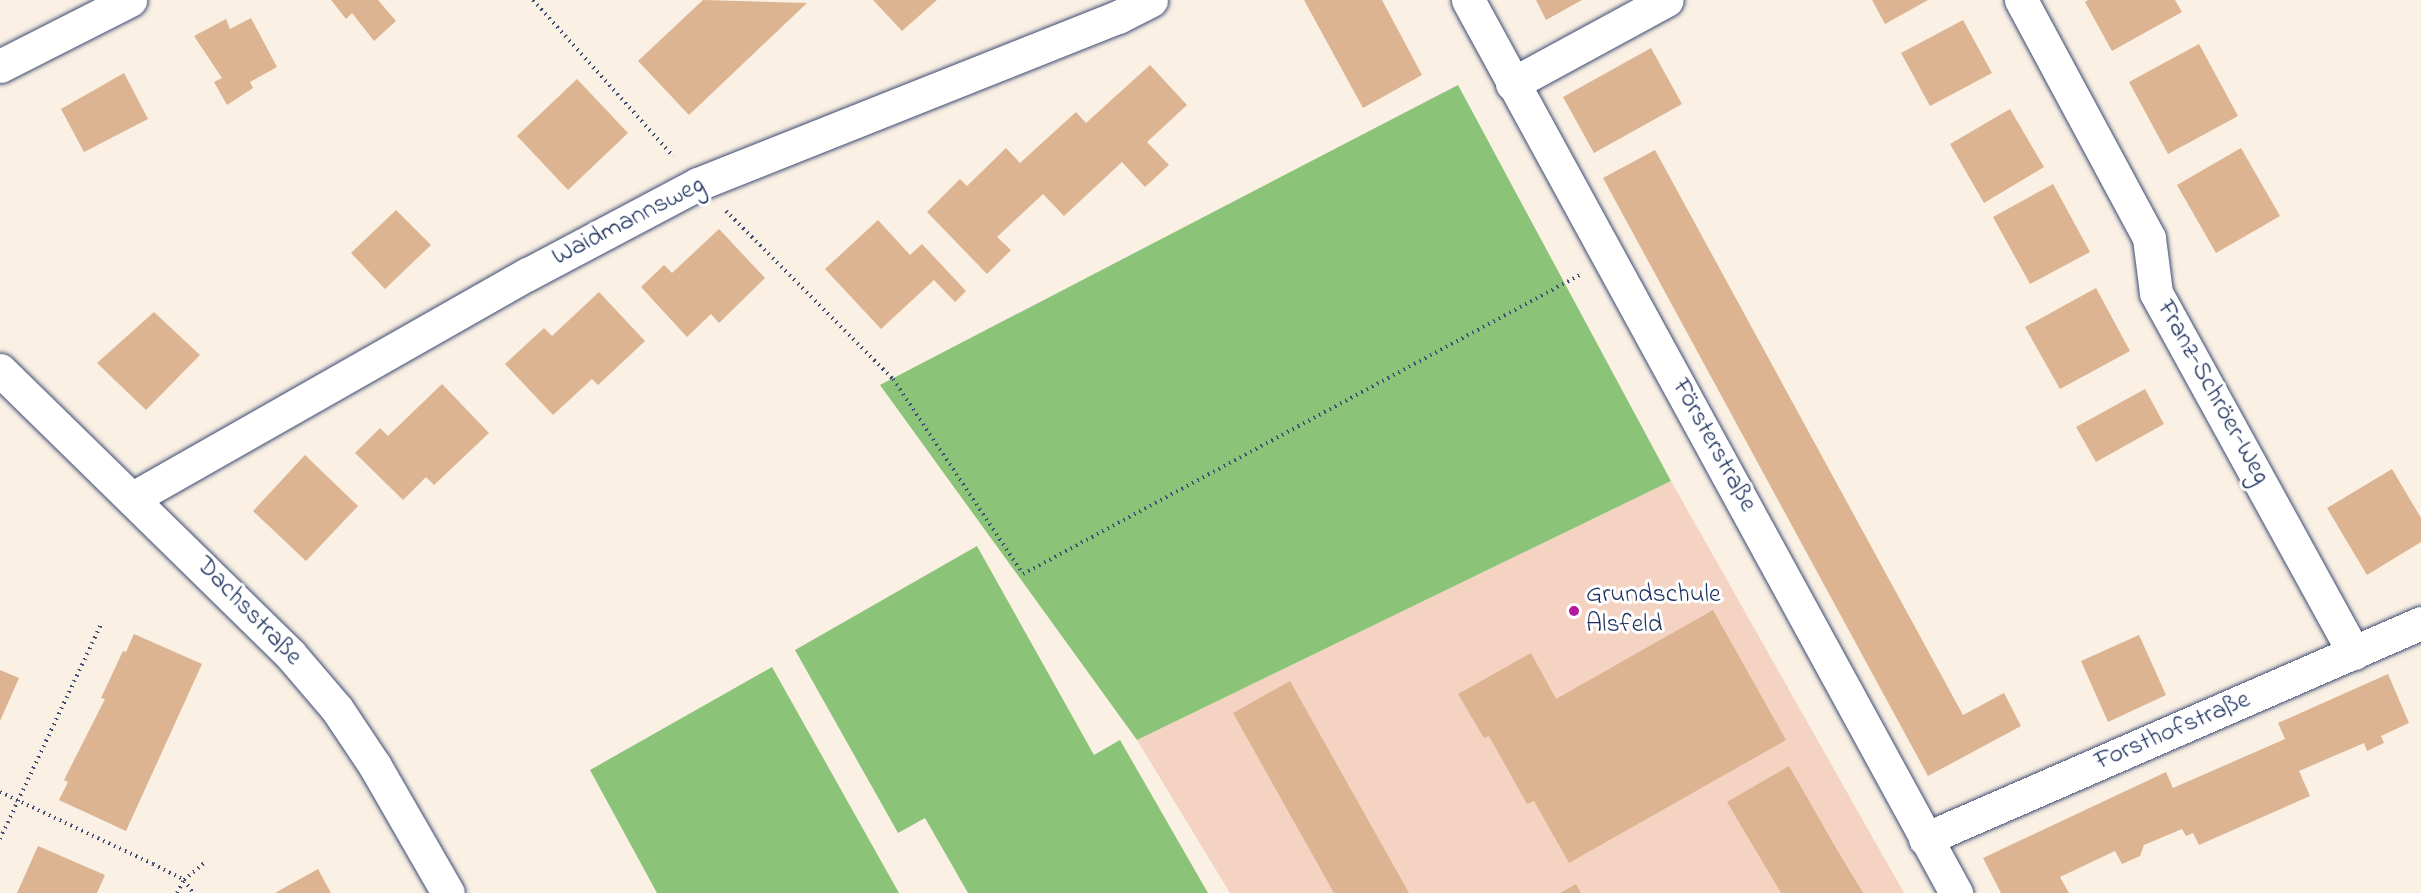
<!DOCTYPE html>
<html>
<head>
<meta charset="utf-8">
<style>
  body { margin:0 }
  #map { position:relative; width:2421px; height:893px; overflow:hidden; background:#faf0e4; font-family:"Indie Flower",sans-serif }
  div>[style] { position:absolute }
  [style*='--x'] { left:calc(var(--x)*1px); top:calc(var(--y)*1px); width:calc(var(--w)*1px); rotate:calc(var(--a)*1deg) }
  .built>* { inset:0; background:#f5d3c2 }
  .green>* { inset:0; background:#8bc478 }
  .building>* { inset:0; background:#dcb491 }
  .path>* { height:4px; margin-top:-2px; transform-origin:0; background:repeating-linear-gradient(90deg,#3c4c72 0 1.5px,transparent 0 6px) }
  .roads { filter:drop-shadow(0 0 2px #3c4c72) drop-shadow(0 0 2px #3c4c72) }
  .minor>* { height:33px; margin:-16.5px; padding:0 16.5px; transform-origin:16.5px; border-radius:16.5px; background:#fff }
  .dots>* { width:16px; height:16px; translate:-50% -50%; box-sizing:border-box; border:3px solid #fff; border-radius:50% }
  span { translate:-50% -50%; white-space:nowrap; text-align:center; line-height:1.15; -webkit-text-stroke:6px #fff; paint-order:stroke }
  .street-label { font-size:26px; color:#1b2f5e }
  .poi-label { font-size:26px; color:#1b2f5e }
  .left { translate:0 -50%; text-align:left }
</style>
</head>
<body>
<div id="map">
  <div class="built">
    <i style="clip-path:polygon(1671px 481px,1904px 893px,1230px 893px,1137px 740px)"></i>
  </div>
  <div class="green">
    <i style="clip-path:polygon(1458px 85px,1671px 481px,1137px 740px,880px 385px)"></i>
    <i style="clip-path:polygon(977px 546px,1094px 755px,1120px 740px,1208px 893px,968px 893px,925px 818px,898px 833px,795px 650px)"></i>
    <i style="clip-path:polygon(772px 667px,899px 893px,657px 893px,590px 770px)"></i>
  </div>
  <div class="building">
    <i style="clip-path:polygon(331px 0,378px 0,396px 21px,374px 41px,352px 13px,346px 19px)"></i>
    <i style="clip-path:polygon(703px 0,807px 3px,689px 115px,638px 61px)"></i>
    <i style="clip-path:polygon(873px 0,937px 0,902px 31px)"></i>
    <i style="clip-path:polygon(1304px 0,1382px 0,1422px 75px,1363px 108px)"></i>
    <i style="clip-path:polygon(1536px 0,1582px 0,1546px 20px)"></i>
    <i style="clip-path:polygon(1872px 0,1928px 0,1885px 24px)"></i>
    <i style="clip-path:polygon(2088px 0,2175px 0,2182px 12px,2112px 51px,2085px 2px)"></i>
    <i style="clip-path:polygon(251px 18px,277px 67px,250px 82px,253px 88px,227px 105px,214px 82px,222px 78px,194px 36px,226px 19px,230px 29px)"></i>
    <i style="clip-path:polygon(1963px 20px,1992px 73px,1930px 106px,1901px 53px)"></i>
    <i style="clip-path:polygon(2199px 44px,2238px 116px,2168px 154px,2129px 82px)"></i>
    <i style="clip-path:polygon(1651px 48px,1682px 104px,1594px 153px,1563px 97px)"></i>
    <i style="clip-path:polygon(1150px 65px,1187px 105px,1147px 142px,1169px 165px,1145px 187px,1122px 162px,1064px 216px,1043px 194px,997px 237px,1011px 250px,987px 274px,927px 212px,960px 179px,967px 186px,1006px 148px,1020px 163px,1076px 112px,1086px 123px)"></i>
    <i style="clip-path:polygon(124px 73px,148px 119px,84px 152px,61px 109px)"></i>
    <i style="clip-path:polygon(577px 79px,628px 133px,568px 190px,517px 136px)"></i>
    <i style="clip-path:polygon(2010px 109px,2044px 167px,1984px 203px,1950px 144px)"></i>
    <i style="clip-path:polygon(2241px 148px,2280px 216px,2216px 253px,2177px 185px)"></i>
    <i style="clip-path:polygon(1655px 150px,1963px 715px,2004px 693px,2021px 726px,1928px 776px,1603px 178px)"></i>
    <i style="clip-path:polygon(2053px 184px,2090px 252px,2030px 284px,1993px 217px)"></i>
    <i style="clip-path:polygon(396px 210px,431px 245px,385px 289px,351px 253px)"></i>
    <i style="clip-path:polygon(878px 220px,910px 255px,922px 244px,966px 291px,955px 302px,934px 280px,881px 329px,825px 269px)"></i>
    <i style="clip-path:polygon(719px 229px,765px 278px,719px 323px,711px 314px,687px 337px,641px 287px,664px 265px,672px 273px)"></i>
    <i style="clip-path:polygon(2096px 288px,2130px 351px,2060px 389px,2025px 327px)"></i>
    <i style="clip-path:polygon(599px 292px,645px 341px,598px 385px,592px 379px,553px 415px,505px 364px,544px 328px,552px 336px)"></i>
    <i style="clip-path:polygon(154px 312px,200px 355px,146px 410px,97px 363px)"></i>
    <i style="clip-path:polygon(442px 384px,489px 433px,434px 485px,426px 477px,403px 500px,355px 453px,380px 428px,388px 436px)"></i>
    <i style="clip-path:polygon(2145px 389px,2164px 424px,2096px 462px,2076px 427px)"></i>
    <i style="clip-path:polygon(305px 455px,358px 506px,306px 561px,253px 511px)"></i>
    <i style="clip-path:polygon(2392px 469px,2421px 518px,2421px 542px,2367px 575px,2327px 508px)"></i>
    <i style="clip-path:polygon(1713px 610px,1786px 740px,1569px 863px,1534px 801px,1527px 804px,1489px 736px,1484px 738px,1458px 694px,1531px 653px,1556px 699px)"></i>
    <i style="clip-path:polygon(134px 634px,202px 664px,126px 831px,59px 800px,68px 782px,64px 780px,105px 699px,101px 698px,123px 651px,126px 652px)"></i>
    <i style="clip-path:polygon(2139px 635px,2166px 695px,2108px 722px,2081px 661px)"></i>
    <i style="clip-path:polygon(0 670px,19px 678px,0 721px)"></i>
    <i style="clip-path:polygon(2388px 674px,2409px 723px,2381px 736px,2384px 743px,2367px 751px,2364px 743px,2299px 771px,2310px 796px,2199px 845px,2193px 833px,2186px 836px,2182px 829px,2144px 845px,2140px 856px,2122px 864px,2115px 851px,2060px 877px,2069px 893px,2001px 893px,1983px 858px,2166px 772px,2173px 788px,2285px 739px,2278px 723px)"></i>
    <i style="clip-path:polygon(1290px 681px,1409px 893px,1334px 893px,1233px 713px)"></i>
    <i style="clip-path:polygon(1789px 766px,1836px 848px,1863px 893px,1781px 893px,1727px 802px)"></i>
    <i style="clip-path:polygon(38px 846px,105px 875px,97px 893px,17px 893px)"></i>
    <i style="clip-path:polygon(318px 869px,331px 893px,275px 893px)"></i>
    <i style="clip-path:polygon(1576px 884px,1581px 893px,1560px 893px)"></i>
  </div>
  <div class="path">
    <i style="--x:533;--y:0;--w:210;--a:48.1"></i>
    <i style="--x:726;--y:211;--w:237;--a:45.2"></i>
    <i style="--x:893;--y:379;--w:234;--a:56.3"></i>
    <i style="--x:1023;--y:574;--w:632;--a:-28.23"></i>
    <i style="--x:0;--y:792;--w:169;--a:25.2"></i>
    <i style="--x:153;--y:864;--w:35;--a:27"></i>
    <i style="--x:184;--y:880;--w:16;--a:55"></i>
    <i style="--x:0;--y:839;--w:238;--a:-64.8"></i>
    <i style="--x:177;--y:893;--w:15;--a:-62"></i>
    <i style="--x:184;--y:880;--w:30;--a:-40"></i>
  </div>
  <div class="roads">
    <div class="minor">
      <i style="--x:1468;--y:0;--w:1018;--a:61.34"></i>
      <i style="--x:2021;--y:0;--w:270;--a:61.7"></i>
      <i style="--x:2149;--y:238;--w:55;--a:82.7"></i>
      <i style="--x:2156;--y:293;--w:411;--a:61.2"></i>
      <i style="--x:0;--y:66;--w:146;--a:-26.9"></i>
      <i style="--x:1512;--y:84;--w:176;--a:-28.5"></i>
      <i style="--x:0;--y:370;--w:406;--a:44.4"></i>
      <i style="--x:290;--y:654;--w:72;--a:49.5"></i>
      <i style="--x:337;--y:709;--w:69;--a:56.3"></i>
      <i style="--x:375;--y:766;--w:146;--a:60.1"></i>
      <i style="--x:133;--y:498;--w:454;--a:-29.6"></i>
      <i style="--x:528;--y:274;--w:192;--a:-27.9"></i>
      <i style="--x:698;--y:184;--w:452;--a:-21.7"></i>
      <i style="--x:1118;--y:17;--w:37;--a:-27"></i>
      <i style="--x:1925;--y:839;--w:541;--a:-23.53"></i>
    </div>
  </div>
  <div class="dots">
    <i style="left:1574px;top:611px;background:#b5179e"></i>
  </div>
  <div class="street-label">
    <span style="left:629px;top:222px;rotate:-27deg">Waidmannsweg</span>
    <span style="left:2212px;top:393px;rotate:61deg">Franz-Schröer-Weg</span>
    <span style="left:1713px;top:446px;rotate:61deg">Försterstraße</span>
    <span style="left:248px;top:612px;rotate:46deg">Dachsstraße</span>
    <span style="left:2173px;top:732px;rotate:-23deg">Forsthofstraße</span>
  </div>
  <div class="poi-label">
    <span class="left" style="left:1586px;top:611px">Grundschule<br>Alsfeld</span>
  </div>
</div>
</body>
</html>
